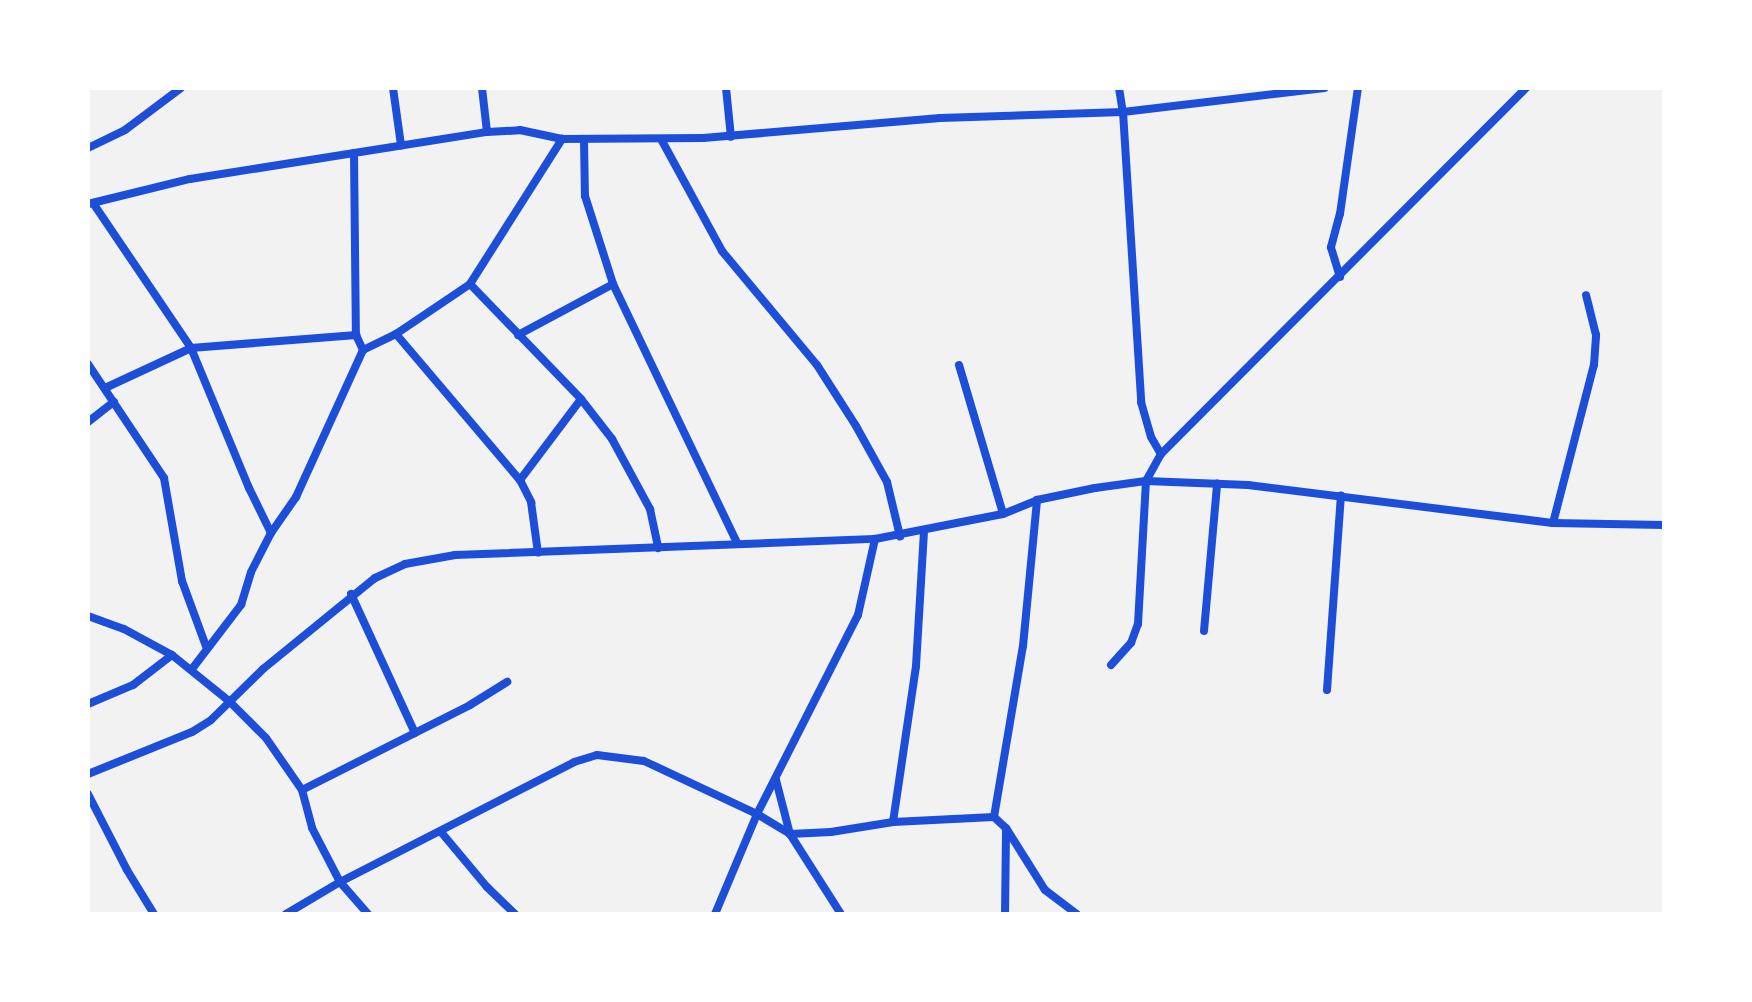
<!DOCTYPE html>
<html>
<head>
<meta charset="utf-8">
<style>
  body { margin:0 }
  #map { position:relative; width:1752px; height:1002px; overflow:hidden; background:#f2f2f2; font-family:Spectral,serif }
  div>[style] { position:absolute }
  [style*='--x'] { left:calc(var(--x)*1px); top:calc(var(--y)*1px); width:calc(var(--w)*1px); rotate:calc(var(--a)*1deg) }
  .minor>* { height:8px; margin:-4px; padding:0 4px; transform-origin:4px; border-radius:4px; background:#1d4ed8 }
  span { translate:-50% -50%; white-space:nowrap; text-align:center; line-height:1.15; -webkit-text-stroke:7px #fff; paint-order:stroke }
  .frame { position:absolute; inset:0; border:90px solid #fff; pointer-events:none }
</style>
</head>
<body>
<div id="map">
  <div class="minor">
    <i style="--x:393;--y:88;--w:58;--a:82"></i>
    <i style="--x:482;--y:88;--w:44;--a:83.5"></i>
    <i style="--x:726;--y:88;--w:49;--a:84.2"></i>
    <i style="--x:1119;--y:88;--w:24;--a:81"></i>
    <i style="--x:1123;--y:112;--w:291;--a:86.4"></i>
    <i style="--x:1141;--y:402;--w:36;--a:74"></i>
    <i style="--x:1151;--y:437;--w:20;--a:60"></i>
    <i style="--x:661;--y:139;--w:128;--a:61.4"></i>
    <i style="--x:722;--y:251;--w:148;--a:50.2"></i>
    <i style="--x:817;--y:365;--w:72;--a:57.4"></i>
    <i style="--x:856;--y:426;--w:64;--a:61"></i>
    <i style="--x:887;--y:482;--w:56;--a:76.5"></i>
    <i style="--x:584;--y:141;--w:55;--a:89"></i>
    <i style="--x:585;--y:196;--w:92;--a:72.3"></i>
    <i style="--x:613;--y:284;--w:287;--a:64.4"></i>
    <i style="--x:88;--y:148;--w:41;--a:-25.9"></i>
    <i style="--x:125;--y:130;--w:70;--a:-36.9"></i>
    <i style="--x:354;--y:153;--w:182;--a:89.4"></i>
    <i style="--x:356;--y:335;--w:17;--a:65"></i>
    <i style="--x:93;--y:203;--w:175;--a:55.9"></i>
    <i style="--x:191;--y:348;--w:152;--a:67.5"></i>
    <i style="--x:249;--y:488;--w:50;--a:63.9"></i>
    <i style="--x:88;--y:204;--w:105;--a:-13.8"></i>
    <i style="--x:190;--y:179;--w:301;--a:-9"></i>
    <i style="--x:487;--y:132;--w:33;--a:-3"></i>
    <i style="--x:520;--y:130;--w:43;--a:12.1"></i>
    <i style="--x:1340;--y:277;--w:31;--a:-107"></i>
    <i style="--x:1331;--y:247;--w:34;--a:-75"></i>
    <i style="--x:1340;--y:214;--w:127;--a:-81.9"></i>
    <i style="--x:470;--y:284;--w:160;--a:46"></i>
    <i style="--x:581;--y:399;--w:51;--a:52.2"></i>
    <i style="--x:612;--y:439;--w:80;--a:61.5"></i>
    <i style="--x:650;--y:509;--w:40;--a:78"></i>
    <i style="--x:396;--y:334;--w:192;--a:49.7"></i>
    <i style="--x:520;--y:480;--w:25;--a:63"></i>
    <i style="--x:531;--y:502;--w:51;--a:82.2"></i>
    <i style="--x:518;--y:335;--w:108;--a:-28.2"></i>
    <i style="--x:88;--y:364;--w:137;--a:56.3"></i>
    <i style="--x:164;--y:478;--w:105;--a:80.1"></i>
    <i style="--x:182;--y:581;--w:72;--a:69.8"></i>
    <i style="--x:959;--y:365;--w:155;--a:73.5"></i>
    <i style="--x:105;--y:388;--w:95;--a:-24.9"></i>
    <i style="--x:191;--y:348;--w:166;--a:-4.5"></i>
    <i style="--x:88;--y:422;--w:33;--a:-38"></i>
    <i style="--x:520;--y:480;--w:101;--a:-53"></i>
    <i style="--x:1553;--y:523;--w:163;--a:-75.5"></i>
    <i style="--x:1594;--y:365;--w:30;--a:-86"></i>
    <i style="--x:1596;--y:335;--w:41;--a:-104"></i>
    <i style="--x:351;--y:594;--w:153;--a:65.3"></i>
    <i style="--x:88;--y:616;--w:38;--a:20"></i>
    <i style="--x:124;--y:629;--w:55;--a:28.4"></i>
    <i style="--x:172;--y:655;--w:73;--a:38.9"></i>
    <i style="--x:229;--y:701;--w:52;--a:45"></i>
    <i style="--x:266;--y:738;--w:63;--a:55.3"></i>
    <i style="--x:302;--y:790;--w:39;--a:75"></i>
    <i style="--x:312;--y:828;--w:61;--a:62.6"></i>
    <i style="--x:340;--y:882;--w:43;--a:48.8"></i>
    <i style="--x:1204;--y:631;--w:148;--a:-84.9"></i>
    <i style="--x:1111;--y:665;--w:30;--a:-48"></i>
    <i style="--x:1131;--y:643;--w:20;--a:-70"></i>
    <i style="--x:1138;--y:624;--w:143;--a:-86.8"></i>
    <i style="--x:1146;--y:481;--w:31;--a:-61"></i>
    <i style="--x:1161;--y:454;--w:517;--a:-45.08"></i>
    <i style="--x:192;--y:669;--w:81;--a:-52.6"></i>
    <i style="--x:241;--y:605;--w:34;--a:-73"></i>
    <i style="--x:251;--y:572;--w:44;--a:-62.9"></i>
    <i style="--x:271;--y:533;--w:44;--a:-55.2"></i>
    <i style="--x:296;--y:497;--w:162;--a:-65.5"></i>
    <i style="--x:363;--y:350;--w:37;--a:-26"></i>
    <i style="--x:396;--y:334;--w:89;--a:-34"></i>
    <i style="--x:470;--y:284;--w:172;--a:-57.6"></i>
    <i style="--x:562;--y:139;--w:141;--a:-0.4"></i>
    <i style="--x:703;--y:138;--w:238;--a:-4.8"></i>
    <i style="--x:940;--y:118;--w:183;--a:-1.9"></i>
    <i style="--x:1123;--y:112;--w:203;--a:-6.8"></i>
    <i style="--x:1327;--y:690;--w:195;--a:-85.9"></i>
    <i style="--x:88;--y:704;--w:49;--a:-22.9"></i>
    <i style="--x:133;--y:685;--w:49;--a:-37.6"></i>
    <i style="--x:88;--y:774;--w:112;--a:-22"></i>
    <i style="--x:192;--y:732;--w:22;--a:-32"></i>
    <i style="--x:211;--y:720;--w:73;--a:-44.4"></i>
    <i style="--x:263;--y:669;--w:144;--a:-39.1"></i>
    <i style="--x:375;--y:578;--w:33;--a:-25"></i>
    <i style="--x:405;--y:564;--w:51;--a:-10.2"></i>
    <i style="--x:455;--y:555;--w:420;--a:-2.2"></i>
    <i style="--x:875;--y:539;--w:130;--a:-11.1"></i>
    <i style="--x:1003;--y:514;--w:37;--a:-22"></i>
    <i style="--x:1037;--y:500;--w:59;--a:-11.7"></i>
    <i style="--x:1095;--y:488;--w:51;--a:-7.8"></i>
    <i style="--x:1146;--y:481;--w:102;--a:2.2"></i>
    <i style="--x:1248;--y:485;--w:307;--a:7.1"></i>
    <i style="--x:1553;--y:523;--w:111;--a:1"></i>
    <i style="--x:776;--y:780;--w:56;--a:75.5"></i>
    <i style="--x:790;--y:834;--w:95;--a:57.5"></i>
    <i style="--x:302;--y:790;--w:188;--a:-26.8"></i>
    <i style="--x:470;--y:705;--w:44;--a:-31.9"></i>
    <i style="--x:88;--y:794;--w:85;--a:62.8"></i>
    <i style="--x:127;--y:870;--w:52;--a:58.5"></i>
    <i style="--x:994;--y:817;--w:16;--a:43"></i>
    <i style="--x:1006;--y:828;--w:73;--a:57.8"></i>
    <i style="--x:1045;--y:890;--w:40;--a:37"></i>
    <i style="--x:893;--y:822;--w:158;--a:-81.6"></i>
    <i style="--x:916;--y:666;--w:134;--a:-86.6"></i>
    <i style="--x:441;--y:832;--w:72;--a:50.1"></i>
    <i style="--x:487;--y:887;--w:39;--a:44"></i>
    <i style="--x:286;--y:914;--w:63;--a:-30.7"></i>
    <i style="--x:340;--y:882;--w:263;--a:-27.1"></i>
    <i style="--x:574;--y:762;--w:24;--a:-17"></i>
    <i style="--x:597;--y:755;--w:47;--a:7.3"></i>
    <i style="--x:644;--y:761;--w:125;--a:25.1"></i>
    <i style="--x:757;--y:814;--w:39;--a:31"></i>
    <i style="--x:790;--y:834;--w:41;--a:-2.8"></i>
    <i style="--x:831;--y:832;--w:63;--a:-9.2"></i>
    <i style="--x:893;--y:822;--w:101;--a:-2.8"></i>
    <i style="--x:994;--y:817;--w:173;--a:-80.4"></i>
    <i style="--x:1023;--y:646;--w:147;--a:-84.5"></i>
    <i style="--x:715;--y:914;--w:108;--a:-67.2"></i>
    <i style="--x:757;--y:814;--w:223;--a:-63.1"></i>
    <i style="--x:858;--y:615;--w:78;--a:-77.4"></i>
    <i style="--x:1005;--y:914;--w:83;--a:-89.3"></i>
  </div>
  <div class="frame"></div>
</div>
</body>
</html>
